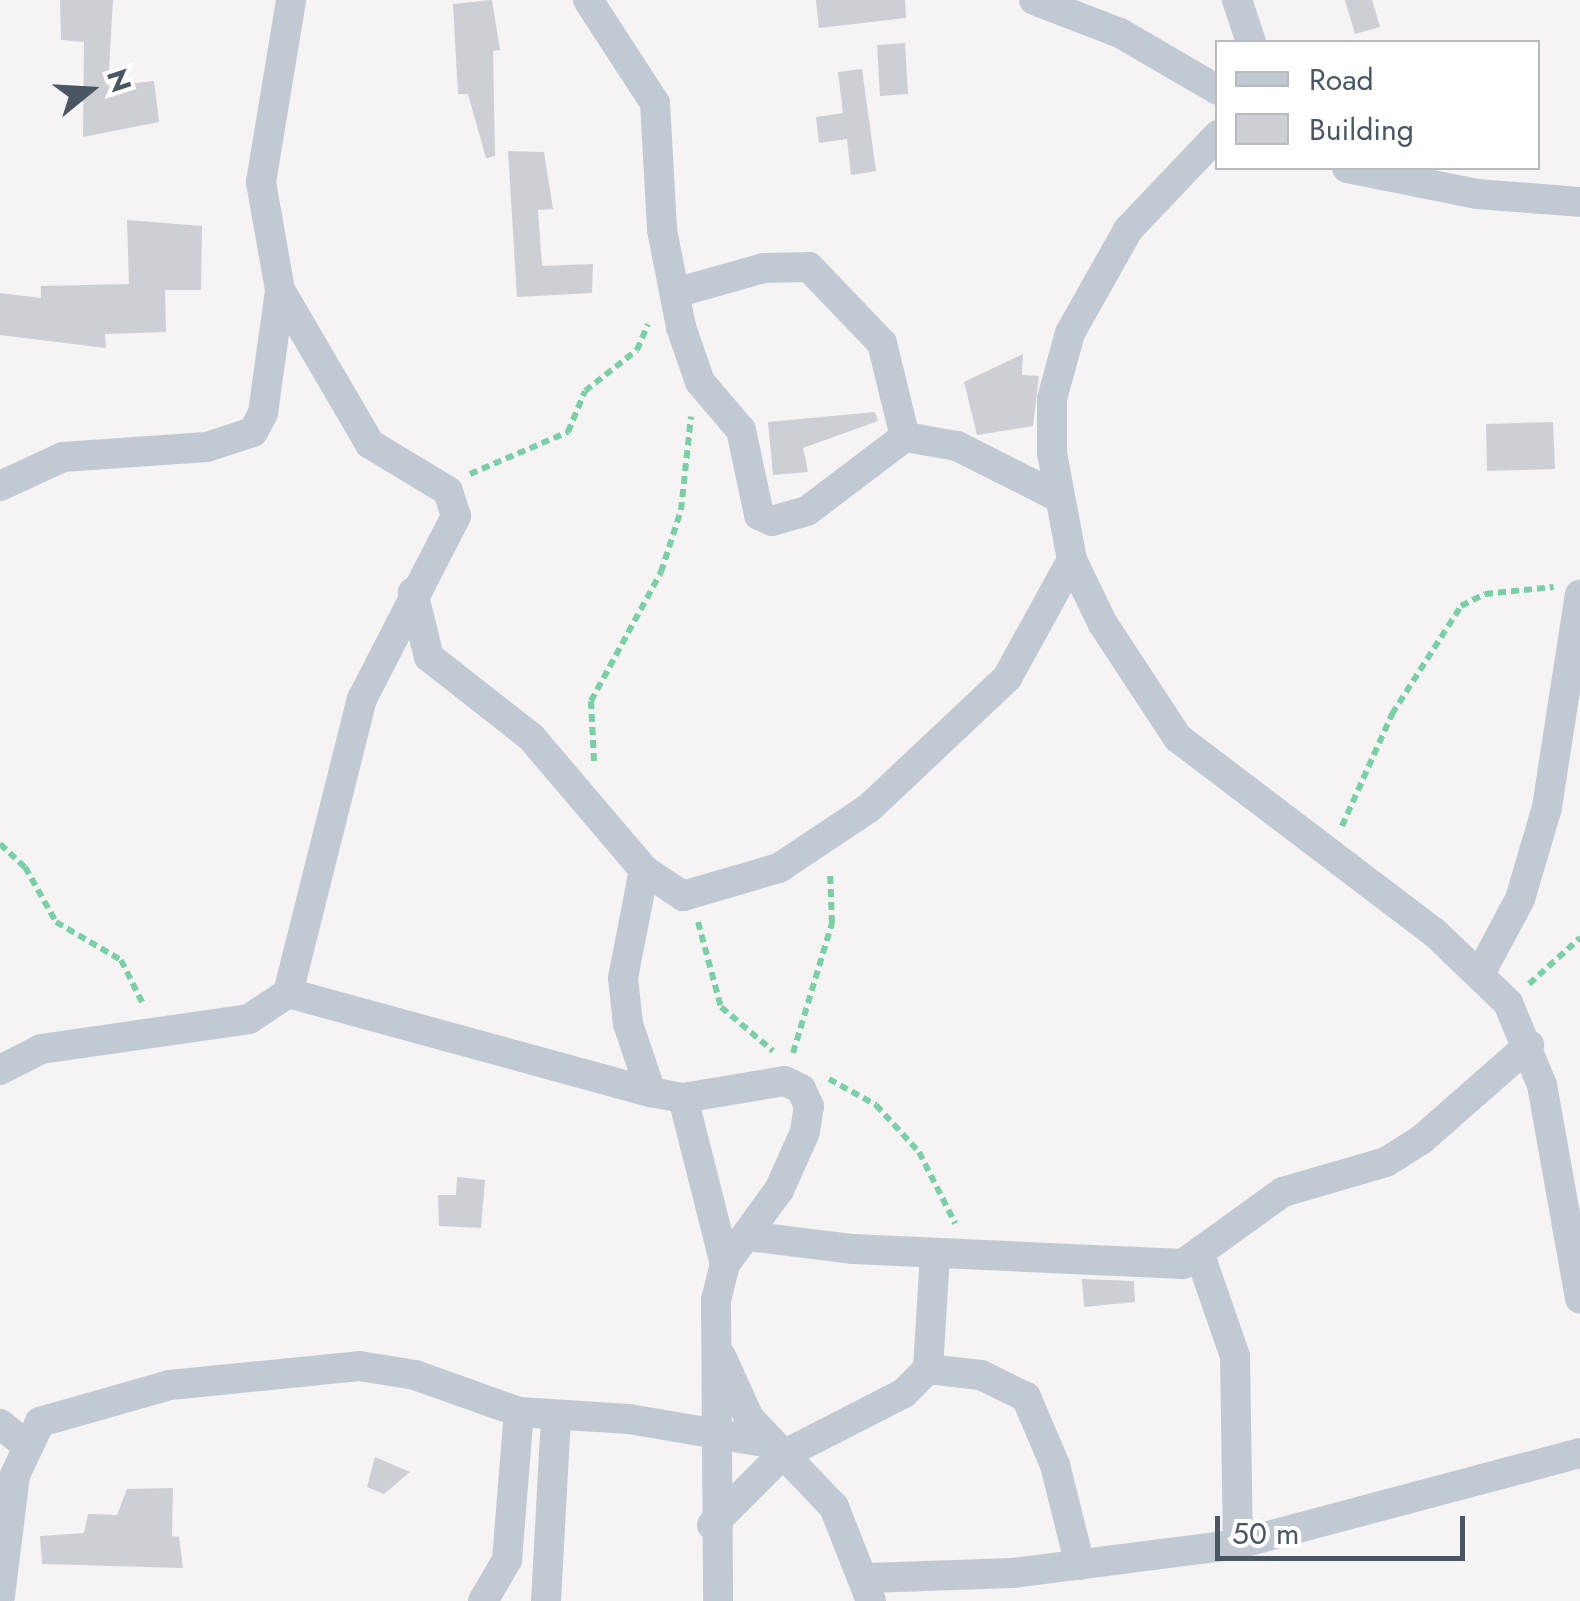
<!DOCTYPE html>
<html>
<head>
<meta charset="utf-8">
<style>
  body { margin:0 }
  #map { position:relative; width:1580px; height:1601px; overflow:hidden; background:#f5f3f3; font-family:Jost,sans-serif }
  div>[style] { position:absolute }
  [style*='--x'] { left:calc(var(--x)*1px); top:calc(var(--y)*1px); width:calc(var(--w)*1px); rotate:calc(var(--a)*1deg) }
  .building>* { inset:0; background:#cdcfd5 }
  .path>* { height:6px; margin-top:-3px; transform-origin:0; background:repeating-linear-gradient(90deg,#7ad0a6 0 8px,transparent 0 13px) }
  .minor>* { height:30px; margin:-15px; padding:0 15px; transform-origin:15px; border-radius:15px; background:#c1cad2 }
  span { translate:-50% -50%; white-space:nowrap; text-align:center; line-height:1.15; -webkit-text-stroke:10px #fff; paint-order:stroke }
  .legend { position:absolute; left:1215px; top:40px; width:325px; height:130px; box-sizing:border-box; background:#fff; border:2px solid #b7bbc0; margin:0; padding:12px 18px; list-style:none; font-size:30px; color:#4a5661 }
  .legend li { display:flex; align-items:center; gap:20px; height:50px }
  .legend b { width:50px; border:2px solid #b7bbc0 }
  .north { position:absolute; left:40px; top:40px; width:100px; height:100px; -webkit-text-stroke:8px #fff; paint-order:stroke; rotate:72deg; font-size:28px; font-weight:700; line-height:40px; text-align:center; color:#4a5661 }
  .north::after { content:''; display:block; margin:auto; width:35px; height:45px; background:#4a5661; clip-path:polygon(50% 0,100% 100%,50% 72%,0 100%) }
  .scale { position:absolute; left:1215px; top:1516px; width:250px; height:45px; box-sizing:border-box; border:5px solid #4a5661; border-top:0; padding-left:12px; font-size:30px; line-height:35px; white-space:nowrap; color:#4a5661; -webkit-text-stroke:8px #fff; paint-order:stroke }
</style>
</head>
<body>
<div id="map">
  <div class="building">
    <i style="clip-path:polygon(60px 0,113px 0,108px 86px,154px 81px,159px 122px,83px 137px,84px 42px,61px 40px)"></i>
    <i style="clip-path:polygon(492px 0,500px 50px,493px 51px,495px 156px,486px 158px,468px 94px,458px 94px,453px 4px)"></i>
    <i style="clip-path:polygon(816px 0,905px 0,906px 18px,819px 28px)"></i>
    <i style="clip-path:polygon(1345px 0,1372px 0,1380px 27px,1355px 34px)"></i>
    <i style="clip-path:polygon(905px 43px,908px 94px,880px 96px,877px 45px)"></i>
    <i style="clip-path:polygon(862px 69px,876px 171px,851px 175px,847px 139px,819px 143px,816px 117px,843px 113px,838px 72px)"></i>
    <i style="clip-path:polygon(508px 151px,544px 152px,553px 209px,538px 210px,542px 266px,593px 264px,592px 293px,517px 297px)"></i>
    <i style="clip-path:polygon(127px 220px,202px 226px,201px 290px,165px 290px,166px 332px,105px 334px,106px 348px,0 335px,0 293px,41px 298px,41px 286px,129px 284px)"></i>
    <i style="clip-path:polygon(1023px 354px,1022px 375px,1039px 376px,1033px 426px,977px 435px,964px 382px)"></i>
    <i style="clip-path:polygon(875px 412px,878px 421px,803px 448px,808px 472px,773px 475px,768px 422px)"></i>
    <i style="clip-path:polygon(1553px 422px,1555px 469px,1487px 471px,1486px 424px)"></i>
    <i style="clip-path:polygon(457px 1177px,485px 1180px,481px 1228px,439px 1226px,438px 1195px,456px 1195px)"></i>
    <i style="clip-path:polygon(1082px 1279px,1134px 1281px,1135px 1302px,1084px 1307px)"></i>
    <i style="clip-path:polygon(375px 1457px,410px 1472px,384px 1494px,367px 1487px)"></i>
    <i style="clip-path:polygon(173px 1488px,172px 1536px,179px 1537px,183px 1568px,42px 1564px,40px 1536px,84px 1533px,88px 1514px,117px 1515px,127px 1489px)"></i>
  </div>
  <div class="path">
    <i style="--x:470;--y:474;--w:107;--a:-23.2"></i>
    <i style="--x:568;--y:432;--w:44;--a:-67.5"></i>
    <i style="--x:585;--y:391;--w:66;--a:-38.3"></i>
    <i style="--x:637;--y:350;--w:28;--a:-67"></i>
    <i style="--x:594;--y:761;--w:60;--a:-92.9"></i>
    <i style="--x:591;--y:701;--w:147;--a:-61.5"></i>
    <i style="--x:661;--y:572;--w:65;--a:-72.1"></i>
    <i style="--x:681;--y:510;--w:94;--a:-83.9"></i>
    <i style="--x:1342;--y:826;--w:123;--a:-65.9"></i>
    <i style="--x:1392;--y:714;--w:128;--a:-57.4"></i>
    <i style="--x:1461;--y:606;--w:27;--a:-27"></i>
    <i style="--x:1485;--y:594;--w:69;--a:-5.8"></i>
    <i style="--x:0;--y:844;--w:34;--a:43"></i>
    <i style="--x:25;--y:867;--w:63;--a:60.6"></i>
    <i style="--x:56;--y:922;--w:75;--a:30.3"></i>
    <i style="--x:121;--y:960;--w:49;--a:63.4"></i>
    <i style="--x:698;--y:922;--w:88;--a:74.9"></i>
    <i style="--x:721;--y:1007;--w:68;--a:40.2"></i>
    <i style="--x:1529;--y:984;--w:69;--a:-42"></i>
    <i style="--x:793;--y:1053;--w:136;--a:-73.3"></i>
    <i style="--x:832;--y:923;--w:51;--a:-92.2"></i>
    <i style="--x:829;--y:1079;--w:54;--a:29"></i>
    <i style="--x:876;--y:1105;--w:64;--a:47.5"></i>
    <i style="--x:919;--y:1152;--w:80;--a:63.1"></i>
  </div>
  <div class="minor">
    <i style="--x:588;--y:0;--w:123;--a:57"></i>
    <i style="--x:655;--y:103;--w:127;--a:86.8"></i>
    <i style="--x:662;--y:230;--w:99;--a:78.9"></i>
    <i style="--x:681;--y:327;--w:58;--a:70.9"></i>
    <i style="--x:700;--y:382;--w:63;--a:49.5"></i>
    <i style="--x:741;--y:430;--w:87;--a:78"></i>
    <i style="--x:759;--y:515;--w:14;--a:25"></i>
    <i style="--x:772;--y:521;--w:36;--a:-16"></i>
    <i style="--x:807;--y:511;--w:123;--a:-37.1"></i>
    <i style="--x:1034;--y:0;--w:92;--a:21"></i>
    <i style="--x:1120;--y:33;--w:113;--a:30.2"></i>
    <i style="--x:1237;--y:0;--w:44;--a:71.6"></i>
    <i style="--x:1218;--y:135;--w:131;--a:133.5"></i>
    <i style="--x:1128;--y:230;--w:118;--a:119.4"></i>
    <i style="--x:1070;--y:333;--w:68;--a:105.3"></i>
    <i style="--x:1052;--y:399;--w:54;--a:90"></i>
    <i style="--x:1052;--y:453;--w:109;--a:79.4"></i>
    <i style="--x:1072;--y:560;--w:71;--a:64.2"></i>
    <i style="--x:1103;--y:624;--w:136;--a:56.7"></i>
    <i style="--x:1178;--y:738;--w:321;--a:37.2"></i>
    <i style="--x:1434;--y:932;--w:103;--a:43.8"></i>
    <i style="--x:1508;--y:1003;--w:89;--a:67.5"></i>
    <i style="--x:1542;--y:1085;--w:217;--a:79.9"></i>
    <i style="--x:1347;--y:168;--w:133;--a:11.3"></i>
    <i style="--x:1477;--y:194;--w:103;--a:4.4"></i>
    <i style="--x:675;--y:293;--w:92;--a:-15.7"></i>
    <i style="--x:764;--y:268;--w:45;--a:-1.3"></i>
    <i style="--x:809;--y:267;--w:105;--a:46.2"></i>
    <i style="--x:882;--y:343;--w:97;--a:76.3"></i>
    <i style="--x:905;--y:437;--w:53;--a:9.8"></i>
    <i style="--x:957;--y:446;--w:109;--a:26.8"></i>
    <i style="--x:0;--y:486;--w:69;--a:-24.7"></i>
    <i style="--x:63;--y:457;--w:144;--a:-4"></i>
    <i style="--x:207;--y:447;--w:48;--a:-18.1"></i>
    <i style="--x:253;--y:432;--w:21;--a:-62"></i>
    <i style="--x:263;--y:413;--w:124;--a:-82.1"></i>
    <i style="--x:413;--y:592;--w:67;--a:76.2"></i>
    <i style="--x:429;--y:657;--w:130;--a:38.1"></i>
    <i style="--x:531;--y:737;--w:175;--a:49.6"></i>
    <i style="--x:644;--y:870;--w:47;--a:33.7"></i>
    <i style="--x:683;--y:896;--w:100;--a:-16.3"></i>
    <i style="--x:779;--y:868;--w:108;--a:-33.7"></i>
    <i style="--x:869;--y:808;--w:190;--a:-43.3"></i>
    <i style="--x:1007;--y:678;--w:135;--a:-61.2"></i>
    <i style="--x:644;--y:870;--w:110;--a:101"></i>
    <i style="--x:623;--y:978;--w:46;--a:83.8"></i>
    <i style="--x:628;--y:1024;--w:72;--a:71.3"></i>
    <i style="--x:1482;--y:970;--w:81;--a:-61.8"></i>
    <i style="--x:1520;--y:899;--w:96;--a:-73.6"></i>
    <i style="--x:1547;--y:807;--w:215;--a:-81.2"></i>
    <i style="--x:288;--y:993;--w:376;--a:15.3"></i>
    <i style="--x:651;--y:1092;--w:33;--a:11"></i>
    <i style="--x:683;--y:1098;--w:103;--a:-9.5"></i>
    <i style="--x:785;--y:1081;--w:18;--a:27"></i>
    <i style="--x:801;--y:1089;--w:19;--a:65"></i>
    <i style="--x:809;--y:1106;--w:26;--a:99"></i>
    <i style="--x:805;--y:1132;--w:64;--a:114.1"></i>
    <i style="--x:779;--y:1190;--w:92;--a:126.1"></i>
    <i style="--x:725;--y:1264;--w:37;--a:104"></i>
    <i style="--x:716;--y:1300;--w:301;--a:89.6"></i>
    <i style="--x:0;--y:1070;--w:46;--a:-27.1"></i>
    <i style="--x:41;--y:1049;--w:210;--a:-8.2"></i>
    <i style="--x:249;--y:1019;--w:47;--a:-33.7"></i>
    <i style="--x:288;--y:993;--w:303;--a:-75.9"></i>
    <i style="--x:362;--y:699;--w:206;--a:-62.8"></i>
    <i style="--x:456;--y:516;--w:26;--a:-108"></i>
    <i style="--x:448;--y:491;--w:91;--a:-148.9"></i>
    <i style="--x:370;--y:444;--w:178;--a:-120.3"></i>
    <i style="--x:280;--y:290;--w:110;--a:-100"></i>
    <i style="--x:261;--y:182;--w:184;--a:-80.6"></i>
    <i style="--x:683;--y:1098;--w:171;--a:75.8"></i>
    <i style="--x:748;--y:1236;--w:106;--a:7.1"></i>
    <i style="--x:853;--y:1249;--w:330;--a:2.6"></i>
    <i style="--x:1183;--y:1264;--w:123;--a:-35.8"></i>
    <i style="--x:1283;--y:1192;--w:107;--a:-16.2"></i>
    <i style="--x:1386;--y:1162;--w:41;--a:-32.2"></i>
    <i style="--x:1421;--y:1140;--w:144;--a:-41.3"></i>
    <i style="--x:1201;--y:1258;--w:104;--a:70.9"></i>
    <i style="--x:1235;--y:1356;--w:188;--a:89.1"></i>
    <i style="--x:721;--y:1356;--w:68;--a:65.7"></i>
    <i style="--x:749;--y:1418;--w:123;--a:46.3"></i>
    <i style="--x:834;--y:1507;--w:101;--a:68.5"></i>
    <i style="--x:928;--y:1369;--w:53;--a:6.5"></i>
    <i style="--x:981;--y:1375;--w:50;--a:26.1"></i>
    <i style="--x:1026;--y:1397;--w:74;--a:66.9"></i>
    <i style="--x:1055;--y:1465;--w:103;--a:76"></i>
    <i style="--x:0;--y:1424;--w:32;--a:39"></i>
    <i style="--x:712;--y:1525;--w:98;--a:-45"></i>
    <i style="--x:781;--y:1456;--w:138;--a:-27.1"></i>
    <i style="--x:904;--y:1393;--w:34;--a:-45"></i>
    <i style="--x:928;--y:1369;--w:116;--a:-86.5"></i>
    <i style="--x:868;--y:1578;--w:145;--a:-2"></i>
    <i style="--x:1013;--y:1573;--w:227;--a:-7.3"></i>
    <i style="--x:1238;--y:1544;--w:354;--a:-14.9"></i>
    <i style="--x:0;--y:1596;--w:122;--a:-82.9"></i>
    <i style="--x:15;--y:1475;--w:59;--a:-64.7"></i>
    <i style="--x:40;--y:1422;--w:135;--a:-15.9"></i>
    <i style="--x:170;--y:1385;--w:190;--a:-5.7"></i>
    <i style="--x:359;--y:1366;--w:57;--a:9.1"></i>
    <i style="--x:415;--y:1375;--w:110;--a:19.6"></i>
    <i style="--x:519;--y:1412;--w:110;--a:3.6"></i>
    <i style="--x:629;--y:1419;--w:142;--a:9.7"></i>
    <i style="--x:483;--y:1601;--w:48;--a:-59.7"></i>
    <i style="--x:507;--y:1560;--w:148;--a:-85.4"></i>
    <i style="--x:546;--y:1601;--w:185;--a:-86.9"></i>
  </div>
  <ul class="legend">
  <li><b style="height:12px;background:#c1cad2"></b>Road</li>
  <li><b style="height:28px;background:#cdcfd5"></b>Building</li>
  </ul>
  <div class="north">N</div>
  <div class="scale">50 m</div>
</div>
</body>
</html>
